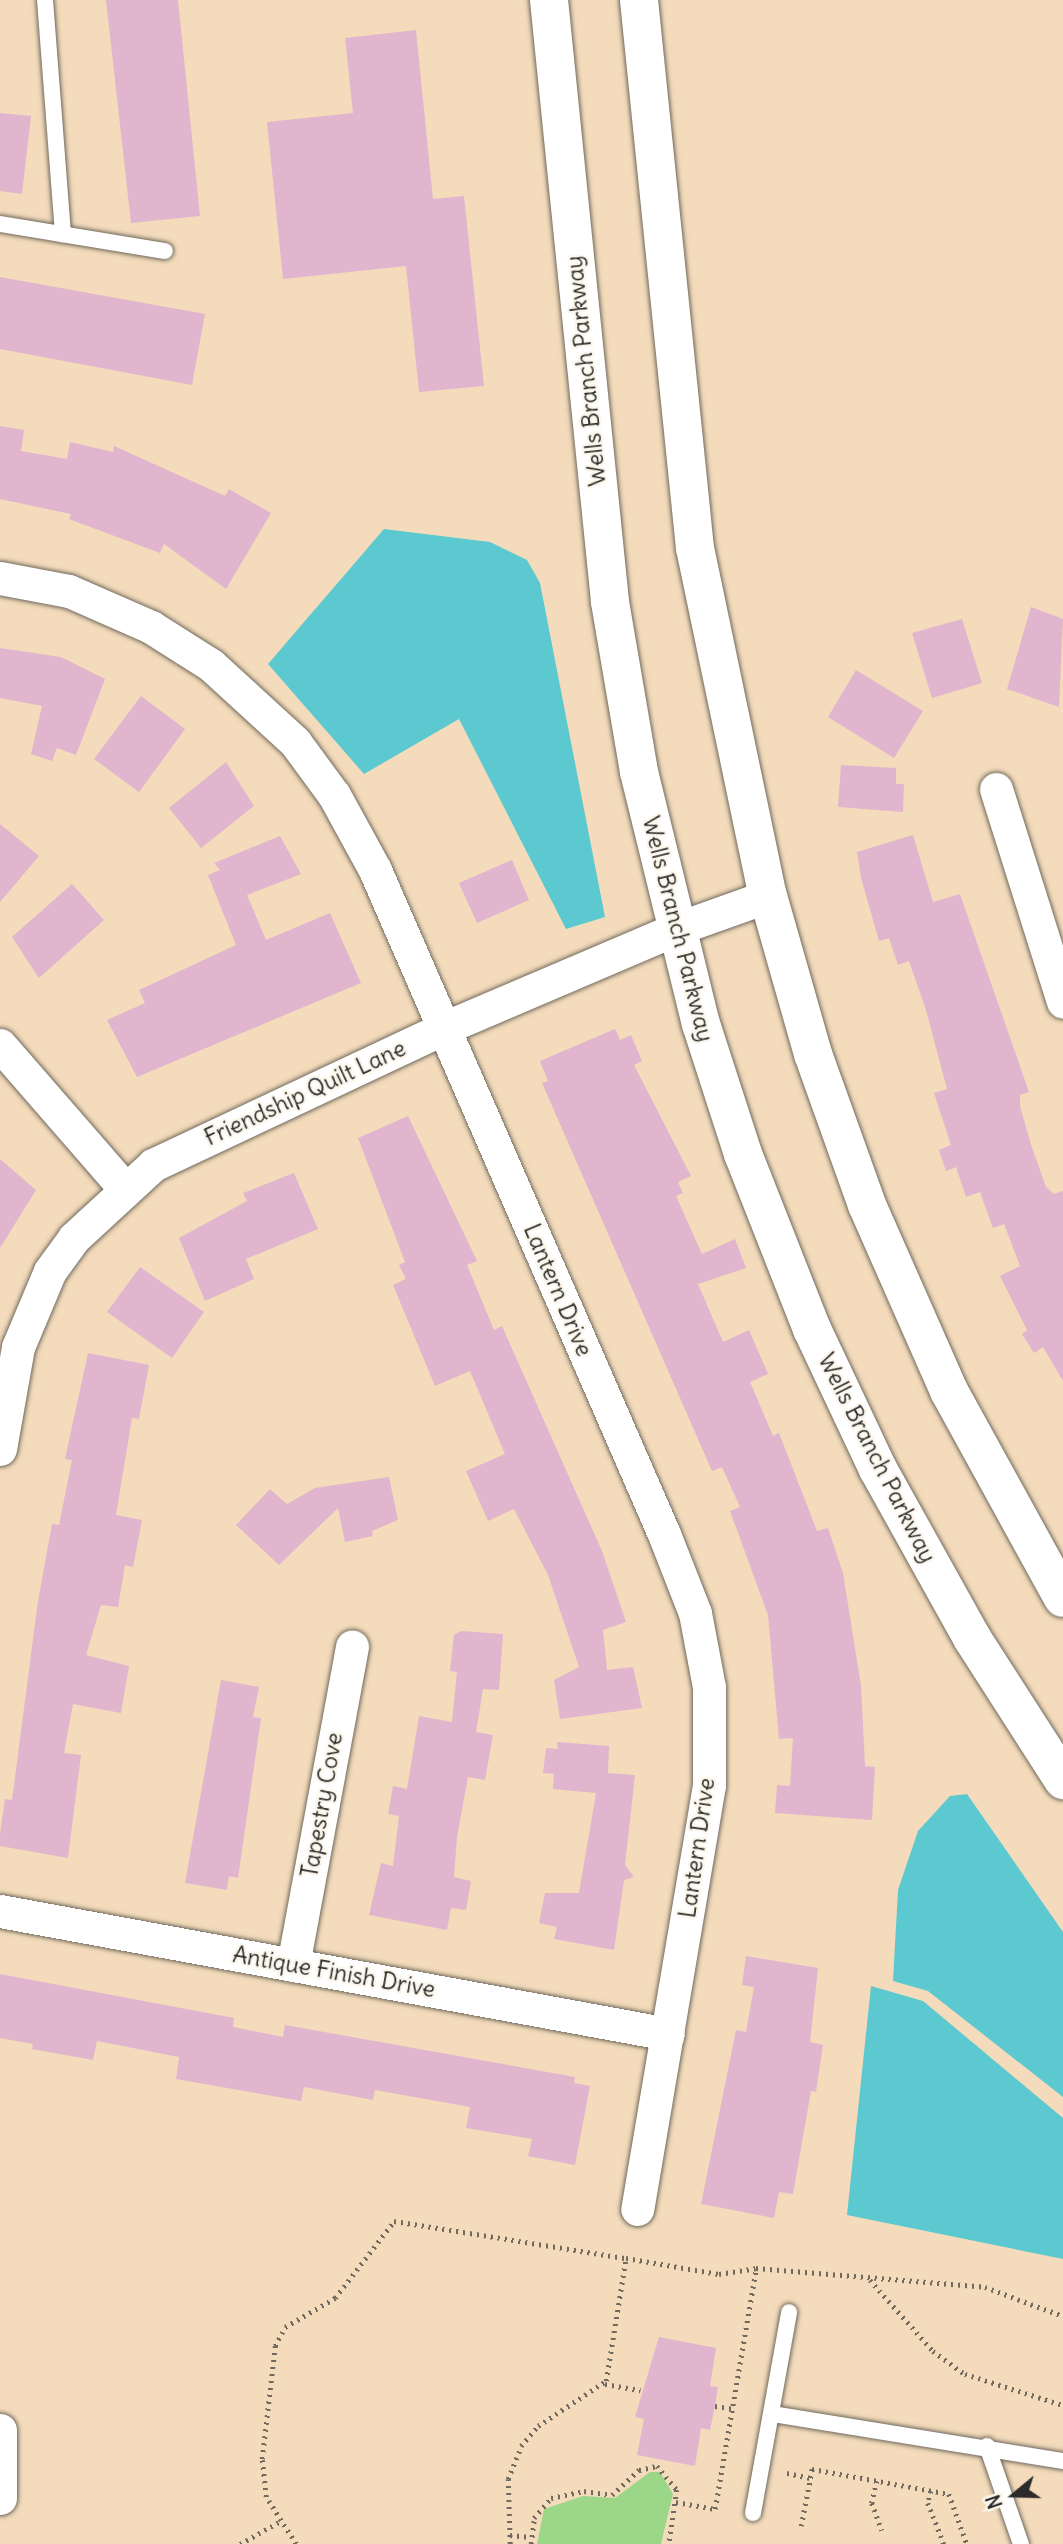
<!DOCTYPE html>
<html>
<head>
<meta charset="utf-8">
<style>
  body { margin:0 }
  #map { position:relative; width:1063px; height:2544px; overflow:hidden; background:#f3dbbb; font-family:Delius,sans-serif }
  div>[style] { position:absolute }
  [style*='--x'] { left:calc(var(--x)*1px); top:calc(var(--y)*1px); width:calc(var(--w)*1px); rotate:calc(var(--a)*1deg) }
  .green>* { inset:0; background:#9cd689 }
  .water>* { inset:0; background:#5bc9cf }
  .building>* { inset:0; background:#e1b5cd }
  .path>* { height:4.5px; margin-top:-2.25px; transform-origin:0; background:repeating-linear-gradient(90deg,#71695d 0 2px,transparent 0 7px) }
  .roads { filter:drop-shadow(0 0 2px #71695d) drop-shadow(0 0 2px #71695d) }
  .lane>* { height:16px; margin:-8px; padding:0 8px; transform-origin:8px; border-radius:8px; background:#fff }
  .street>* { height:33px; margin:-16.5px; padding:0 16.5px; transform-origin:16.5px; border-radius:16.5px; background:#fff }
  .secondary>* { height:38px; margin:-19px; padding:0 19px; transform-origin:19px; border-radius:19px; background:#fff }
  span { translate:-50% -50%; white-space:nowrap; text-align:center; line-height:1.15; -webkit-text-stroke:5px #fbf7ec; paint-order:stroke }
  .street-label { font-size:23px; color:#2b2b2b }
  .north { position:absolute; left:979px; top:2460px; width:70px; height:70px; -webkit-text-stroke:5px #fbf7ec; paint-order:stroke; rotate:251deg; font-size:19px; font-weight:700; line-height:28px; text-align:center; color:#2b2b2b }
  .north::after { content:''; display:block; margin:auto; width:24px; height:32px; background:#2b2b2b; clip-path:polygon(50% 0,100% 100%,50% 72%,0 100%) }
</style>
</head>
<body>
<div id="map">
  <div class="green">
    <i style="clip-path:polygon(650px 2472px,660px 2472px,673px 2494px,661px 2544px,537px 2544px,544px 2509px,583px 2496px,615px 2498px)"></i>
  </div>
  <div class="water">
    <i style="clip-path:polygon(384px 529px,490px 542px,527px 560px,540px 583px,605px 917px,566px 929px,459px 719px,364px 774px,268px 664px)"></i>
    <i style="clip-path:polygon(967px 1794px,1063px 1932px,1063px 2097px,928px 1991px,893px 1981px,898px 1890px,918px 1831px,950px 1796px)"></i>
    <i style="clip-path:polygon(871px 1986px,923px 2001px,1063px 2118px,1063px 2259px,847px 2215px)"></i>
  </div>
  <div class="building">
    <i style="clip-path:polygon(106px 0,178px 0,200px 216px,131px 223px)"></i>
    <i style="clip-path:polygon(416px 30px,433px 199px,464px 196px,484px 386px,419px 392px,406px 266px,283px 279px,267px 122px,353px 113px,345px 38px)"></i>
    <i style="clip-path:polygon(0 113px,31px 116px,22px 194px,0 191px)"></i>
    <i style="clip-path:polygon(0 277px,205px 314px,192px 385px,0 349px)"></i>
    <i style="clip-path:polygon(0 426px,24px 430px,21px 451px,67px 459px,70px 442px,113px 452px,114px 446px,225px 496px,229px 489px,271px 513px,226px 589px,164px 544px,160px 553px,69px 519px,71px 514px,0 499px)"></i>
    <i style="clip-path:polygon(1031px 607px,1063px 619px,1059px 707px,1007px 689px)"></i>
    <i style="clip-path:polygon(962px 619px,982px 683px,932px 698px,912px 633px)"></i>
    <i style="clip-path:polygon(0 648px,61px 657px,105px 679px,76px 755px,57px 748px,52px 761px,31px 754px,42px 706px,0 698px)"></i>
    <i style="clip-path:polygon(856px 670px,923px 711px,894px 758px,828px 717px)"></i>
    <i style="clip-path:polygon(141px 696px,185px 729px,139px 792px,94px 759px)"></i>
    <i style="clip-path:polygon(226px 762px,254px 806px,201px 848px,169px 808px)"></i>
    <i style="clip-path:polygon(841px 765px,896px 768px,896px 784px,904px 784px,903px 812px,838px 807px)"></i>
    <i style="clip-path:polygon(0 824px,39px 856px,0 902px)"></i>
    <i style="clip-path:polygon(913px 835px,933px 902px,960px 894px,1029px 1092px,1020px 1095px,1020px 1106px,1031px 1145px,1046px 1187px,1054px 1194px,1063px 1191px,1063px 1381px,1043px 1347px,1034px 1353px,1022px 1334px,1027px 1330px,1000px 1276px,1020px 1266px,1004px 1224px,993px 1228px,980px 1192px,966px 1197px,956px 1167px,946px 1171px,939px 1150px,951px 1145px,934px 1093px,947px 1089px,926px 1010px,909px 961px,898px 965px,889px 938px,879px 941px,861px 878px,857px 852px)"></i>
    <i style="clip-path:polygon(280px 836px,301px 874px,247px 895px,266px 940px,330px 913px,361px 983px,137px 1077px,107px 1020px,145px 1003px,139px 990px,236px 945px,208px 875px,220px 870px,214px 863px)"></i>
    <i style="clip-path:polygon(512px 860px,529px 900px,477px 923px,459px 883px)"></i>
    <i style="clip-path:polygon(72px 884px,104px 920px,39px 978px,12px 937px)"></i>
    <i style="clip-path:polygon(615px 1029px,620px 1040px,631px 1035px,642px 1061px,634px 1065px,691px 1176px,678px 1182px,683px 1193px,676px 1196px,702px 1254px,735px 1239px,746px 1268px,698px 1284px,723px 1342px,749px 1330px,768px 1374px,750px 1382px,773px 1436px,779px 1433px,817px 1531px,828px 1528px,843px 1573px,861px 1686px,865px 1766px,875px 1767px,872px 1820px,775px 1813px,777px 1785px,790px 1786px,793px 1738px,779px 1739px,768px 1615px,730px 1511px,740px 1507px,722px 1467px,712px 1471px,542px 1083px,548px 1081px,540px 1061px)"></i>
    <i style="clip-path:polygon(408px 1116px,477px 1261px,467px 1265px,494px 1330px,502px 1326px,602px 1551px,626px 1622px,603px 1630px,607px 1670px,633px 1667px,642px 1708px,560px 1719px,554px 1680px,579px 1667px,548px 1575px,514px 1509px,488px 1521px,466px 1471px,505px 1454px,470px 1371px,435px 1386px,393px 1285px,406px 1279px,399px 1265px,405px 1262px,358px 1138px)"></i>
    <i style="clip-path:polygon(0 1159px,36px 1190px,0 1248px)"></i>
    <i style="clip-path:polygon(294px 1173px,318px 1229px,246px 1259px,254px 1279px,205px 1301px,179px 1238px,247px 1201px,243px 1193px)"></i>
    <i style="clip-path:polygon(140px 1267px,204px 1312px,172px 1358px,107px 1312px)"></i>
    <i style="clip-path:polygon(88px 1353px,149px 1365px,139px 1419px,132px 1418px,116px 1515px,142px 1520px,133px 1567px,125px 1565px,118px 1607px,101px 1605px,86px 1655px,129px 1666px,121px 1713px,73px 1704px,64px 1753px,81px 1755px,68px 1858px,0 1846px,0 1834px,5px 1799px,12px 1800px,38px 1601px,52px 1524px,59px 1525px,72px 1460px,65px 1459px)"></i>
    <i style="clip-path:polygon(389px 1477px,398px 1520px,372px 1531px,373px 1536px,345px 1542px,338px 1508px,279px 1565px,236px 1525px,270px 1489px,287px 1504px,315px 1488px)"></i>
    <i style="clip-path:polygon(461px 1631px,503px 1634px,499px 1690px,483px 1689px,476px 1732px,493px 1735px,485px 1780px,468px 1777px,457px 1837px,454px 1877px,471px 1881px,466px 1910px,451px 1908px,447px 1930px,369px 1915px,381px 1863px,393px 1866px,399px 1816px,388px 1814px,393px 1786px,407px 1789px,419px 1716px,452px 1722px,457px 1672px,450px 1671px,454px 1635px)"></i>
    <i style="clip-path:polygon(221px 1680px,259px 1687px,253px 1717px,261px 1718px,238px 1878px,229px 1876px,227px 1890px,185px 1883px)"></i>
    <i style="clip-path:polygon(557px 1742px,609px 1746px,608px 1773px,635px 1775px,625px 1865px,634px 1877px,624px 1880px,614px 1950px,554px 1939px,557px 1927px,539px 1923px,545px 1893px,579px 1893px,596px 1793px,553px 1789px,554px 1774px,543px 1773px,546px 1748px,558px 1749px)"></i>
    <i style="clip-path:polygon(746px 1956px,818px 1968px,810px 2042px,823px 2045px,816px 2092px,811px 2091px,793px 2194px,779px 2192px,774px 2218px,701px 2204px,736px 2030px,746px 2032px,754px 1987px,742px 1985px)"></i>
    <i style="clip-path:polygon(0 1974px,234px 2018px,233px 2027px,283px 2037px,285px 2025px,575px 2077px,574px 2083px,590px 2086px,575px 2165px,528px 2156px,532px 2139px,466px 2128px,470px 2107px,375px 2090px,373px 2100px,304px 2087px,301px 2101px,176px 2079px,179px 2057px,97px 2041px,93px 2060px,32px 2049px,33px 2044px,0 2038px)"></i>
    <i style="clip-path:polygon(659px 2337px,716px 2348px,710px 2386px,718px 2387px,715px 2406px,710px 2430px,701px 2428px,695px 2466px,637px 2455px,644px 2419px,635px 2417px)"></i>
  </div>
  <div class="path">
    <i style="--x:870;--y:2280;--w:95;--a:48.4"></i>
    <i style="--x:933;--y:2351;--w:39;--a:36"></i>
    <i style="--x:965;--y:2374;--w:103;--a:17.6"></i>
    <i style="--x:605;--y:2384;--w:36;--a:10"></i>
    <i style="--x:715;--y:2406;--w:18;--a:9"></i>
    <i style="--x:787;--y:2473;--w:24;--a:12"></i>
    <i style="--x:877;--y:2481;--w:23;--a:103"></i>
    <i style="--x:872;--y:2503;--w:29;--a:70"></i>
    <i style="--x:931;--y:2491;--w:12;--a:104"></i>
    <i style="--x:928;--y:2503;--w:44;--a:68.7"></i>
    <i style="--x:676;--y:2502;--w:40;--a:10"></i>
    <i style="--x:715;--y:2509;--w:244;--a:-80.3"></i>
    <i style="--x:756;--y:2268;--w:230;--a:4.7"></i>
    <i style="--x:985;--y:2287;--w:83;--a:20.4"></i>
    <i style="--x:801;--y:2526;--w:58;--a:-79.1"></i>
    <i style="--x:812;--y:2469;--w:139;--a:10.3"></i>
    <i style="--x:949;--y:2494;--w:53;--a:70.2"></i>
    <i style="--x:510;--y:2535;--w:20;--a:6"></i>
    <i style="--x:240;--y:2544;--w:45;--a:-29.4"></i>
    <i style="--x:296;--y:2544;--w:56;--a:-122.6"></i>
    <i style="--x:266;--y:2497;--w:38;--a:-96"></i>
    <i style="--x:262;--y:2459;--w:114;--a:-83.4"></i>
    <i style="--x:275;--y:2346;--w:21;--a:-62"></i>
    <i style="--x:285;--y:2327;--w:58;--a:-30.1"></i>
    <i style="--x:335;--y:2298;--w:97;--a:-52.5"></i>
    <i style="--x:394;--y:2221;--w:235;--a:9.1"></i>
    <i style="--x:510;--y:2544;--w:65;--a:-91.8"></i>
    <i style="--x:508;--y:2479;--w:35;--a:-68"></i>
    <i style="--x:521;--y:2446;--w:26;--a:-50"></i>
    <i style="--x:538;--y:2426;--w:82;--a:-33.5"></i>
    <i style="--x:606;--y:2381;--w:125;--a:-80.8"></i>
    <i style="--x:626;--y:2258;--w:94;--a:9.8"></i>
    <i style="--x:719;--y:2274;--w:37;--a:-9"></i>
    <i style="--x:531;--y:2544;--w:26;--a:-83"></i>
    <i style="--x:534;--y:2518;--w:26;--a:-50"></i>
    <i style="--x:551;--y:2498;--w:34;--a:-12"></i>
    <i style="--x:584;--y:2491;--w:28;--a:8"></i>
    <i style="--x:612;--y:2495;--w:37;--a:-43"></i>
    <i style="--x:639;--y:2470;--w:18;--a:-13"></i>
    <i style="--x:657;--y:2466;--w:31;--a:50"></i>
    <i style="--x:677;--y:2490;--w:55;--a:98.4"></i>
  </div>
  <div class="roads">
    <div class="lane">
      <i style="--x:45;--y:0;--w:235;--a:85.6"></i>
      <i style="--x:0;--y:224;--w:167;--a:9.3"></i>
      <i style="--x:772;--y:2414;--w:295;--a:9.2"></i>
      <i style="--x:987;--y:2446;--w:104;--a:70.9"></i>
      <i style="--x:753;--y:2513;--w:204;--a:-79.8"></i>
    </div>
    <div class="street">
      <i style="--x:0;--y:578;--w:70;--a:10.7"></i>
      <i style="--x:69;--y:591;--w:90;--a:23.7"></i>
      <i style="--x:151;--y:627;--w:71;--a:32.3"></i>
      <i style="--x:211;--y:665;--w:114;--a:42.5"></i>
      <i style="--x:295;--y:742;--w:66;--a:53.7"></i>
      <i style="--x:334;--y:795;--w:85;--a:61.3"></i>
      <i style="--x:375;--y:870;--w:724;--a:66.48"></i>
      <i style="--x:664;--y:1534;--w:85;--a:68.6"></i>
      <i style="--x:695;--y:1613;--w:75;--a:79.3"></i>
      <i style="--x:709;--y:1687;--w:98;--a:90"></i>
      <i style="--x:709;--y:1785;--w:430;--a:99.6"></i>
      <i style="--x:996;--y:789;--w:223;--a:72.5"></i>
      <i style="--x:0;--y:1045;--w:191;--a:49"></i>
      <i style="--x:0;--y:1449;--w:104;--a:-80"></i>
      <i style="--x:18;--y:1347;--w:82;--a:-67.2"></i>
      <i style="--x:50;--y:1271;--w:41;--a:-54"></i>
      <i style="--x:74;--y:1238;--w:108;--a:-42.7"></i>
      <i style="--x:153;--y:1165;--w:322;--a:-25.2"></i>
      <i style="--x:444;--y:1028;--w:252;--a:-23.1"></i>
      <i style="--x:676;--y:929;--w:98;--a:-19.7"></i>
      <i style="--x:0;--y:1911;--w:679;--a:10.43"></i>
      <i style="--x:293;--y:1965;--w:324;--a:-79.5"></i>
      <i style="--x:0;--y:2430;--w:68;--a:90"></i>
    </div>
    <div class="secondary">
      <i style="--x:549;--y:0;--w:605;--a:84.21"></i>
      <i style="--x:610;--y:602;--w:172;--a:80.3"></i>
      <i style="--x:639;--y:772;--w:260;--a:76.2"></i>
      <i style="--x:701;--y:1024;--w:137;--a:72.1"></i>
      <i style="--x:743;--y:1154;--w:188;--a:68.5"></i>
      <i style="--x:812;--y:1329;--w:155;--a:64.8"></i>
      <i style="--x:878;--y:1469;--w:193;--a:60.9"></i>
      <i style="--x:972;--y:1638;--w:169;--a:57.3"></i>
      <i style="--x:639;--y:0;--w:551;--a:84.17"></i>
      <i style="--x:695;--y:548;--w:356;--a:78.2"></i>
      <i style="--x:768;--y:896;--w:164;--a:74.1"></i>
      <i style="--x:813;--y:1054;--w:160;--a:70.3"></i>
      <i style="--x:867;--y:1205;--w:203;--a:66.2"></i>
      <i style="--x:949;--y:1391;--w:236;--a:61.2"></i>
    </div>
  </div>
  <div class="street-label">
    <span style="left:586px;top:371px;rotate:-96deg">Wells Branch Parkway</span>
    <span style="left:678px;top:929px;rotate:76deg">Wells Branch Parkway</span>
    <span style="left:305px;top:1093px;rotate:-25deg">Friendship Quilt Lane</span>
    <span style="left:558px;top:1290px;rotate:67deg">Lantern Drive</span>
    <span style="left:877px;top:1458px;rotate:63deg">Wells Branch Parkway</span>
    <span style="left:322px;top:1805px;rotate:-80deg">Tapestry Cove</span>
    <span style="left:697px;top:1848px;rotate:-82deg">Lantern Drive</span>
    <span style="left:334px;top:1972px;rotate:10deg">Antique Finish Drive</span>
  </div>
  <div class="north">N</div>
</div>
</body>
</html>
